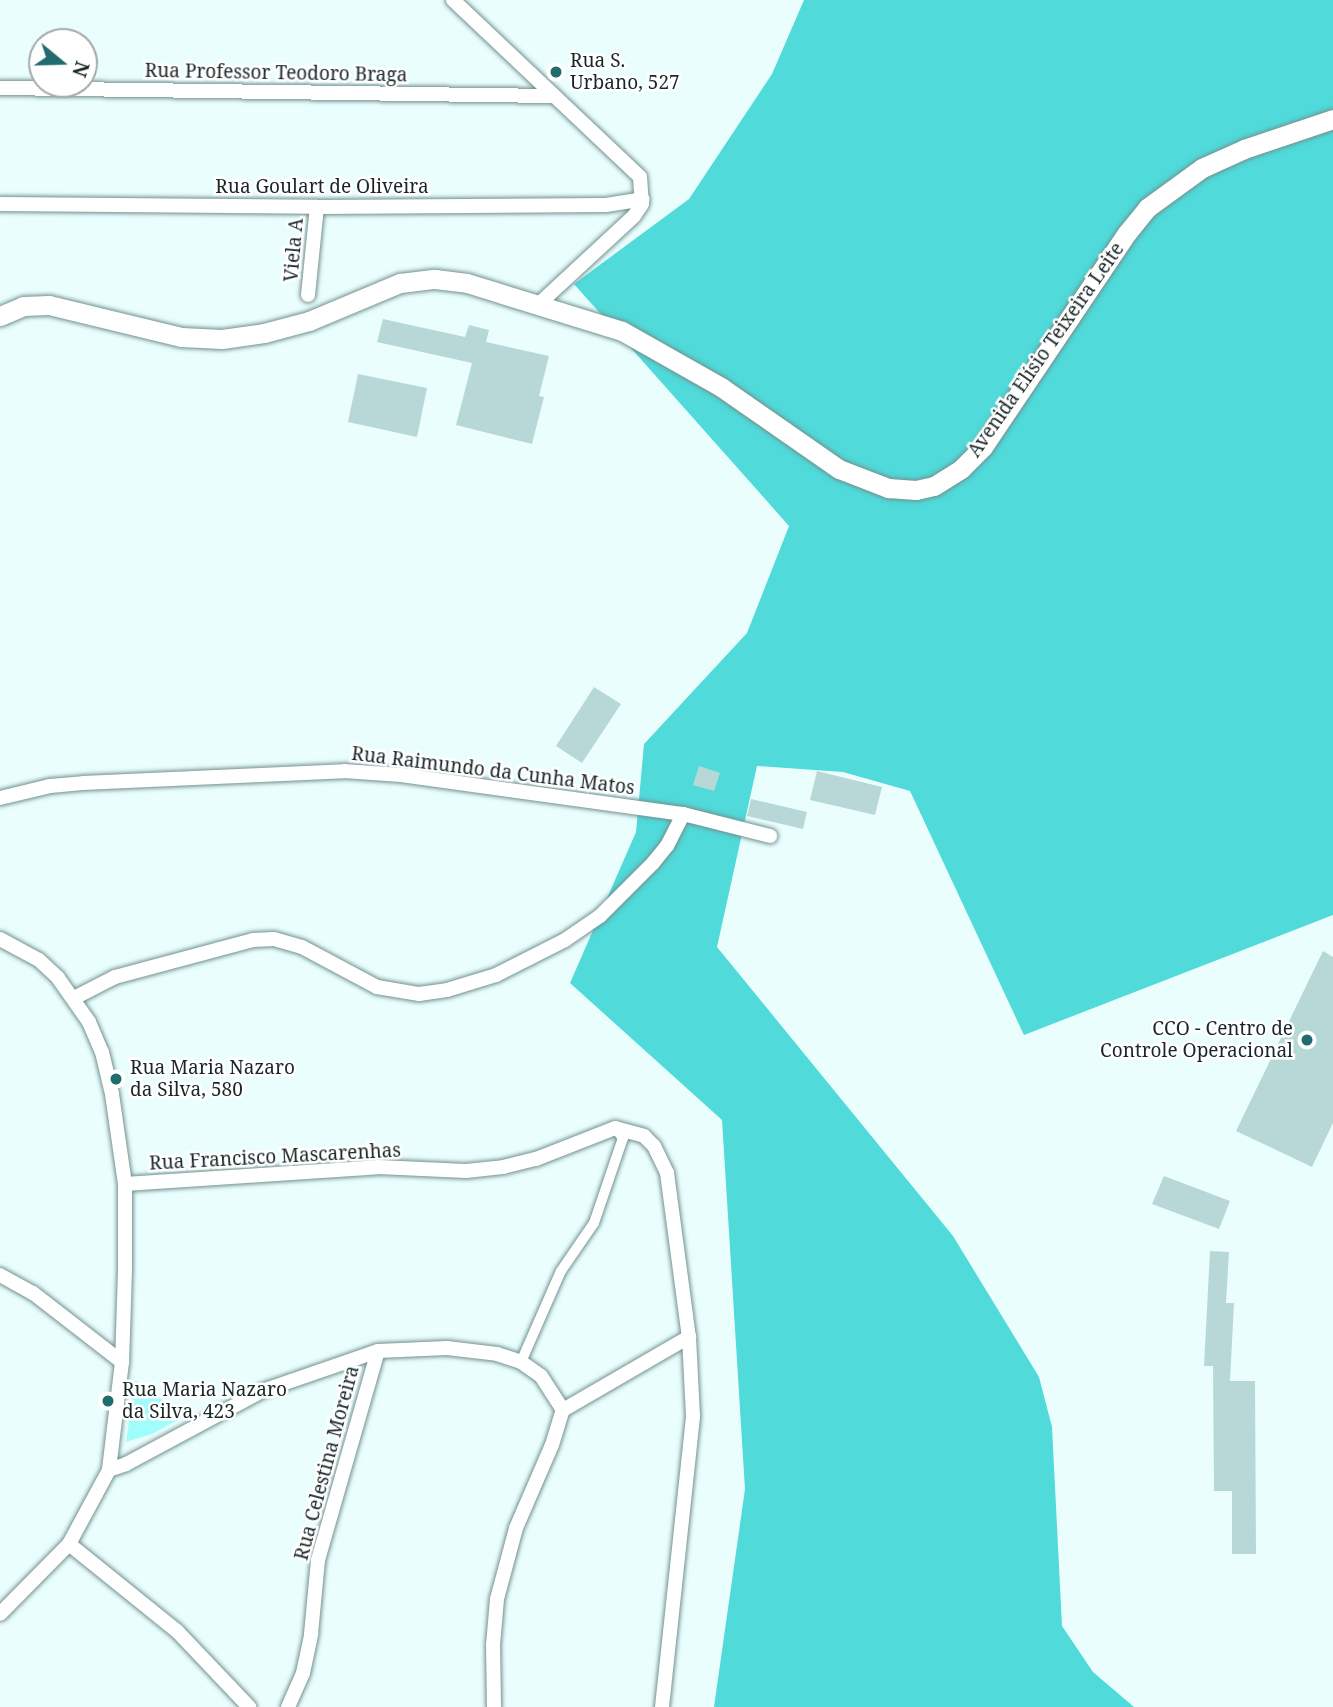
<!DOCTYPE html>
<html>
<head>
<meta charset="utf-8">
<style>
  body { margin:0 }
  #map { position:relative; width:1333px; height:1707px; overflow:hidden; background:#eafefe; font-family:"Noto Serif",serif }
  div>[style] { position:absolute }
  [style*='--x'] { left:calc(var(--x)*1px); top:calc(var(--y)*1px); width:calc(var(--w)*1px); rotate:calc(var(--a)*1deg) }
  .green>* { inset:0; background:#a1fdfc }
  .forest>* { inset:0; background:#50dada }
  .building>* { inset:0; background:#b8d8d8 }
  .roads { filter:drop-shadow(0 0 2px #729190) drop-shadow(0 0 2px #729190) }
  .pedestrian>* { height:10px; margin:-5px; padding:0 5px; transform-origin:5px; border-radius:5px; background:#fff }
  .minor>* { height:14px; margin:-7px; padding:0 7px; transform-origin:7px; border-radius:7px; background:#fff }
  .secondary>* { height:19px; margin:-9.5px; padding:0 9.5px; transform-origin:9.5px; border-radius:9.5px; background:#fff }
  .dots>* { width:19px; height:19px; translate:-50% -50%; box-sizing:border-box; border:4px solid #fff; border-radius:50% }
  span { translate:-50% -50%; white-space:nowrap; text-align:center; line-height:1.15; -webkit-text-stroke:5px #fff; paint-order:stroke }
  .poi-label { font-size:19px; color:#1a2727 }
  .left { translate:0 -50%; text-align:left }
  .right { translate:-100% -50%; text-align:right }
  .street-label { font-size:19px; color:#1a2727 }
  .north { position:absolute; left:28px; top:28px; width:70px; height:70px; box-sizing:border-box; background:#fff; border:2px solid #a3a9a9; border-radius:50%; rotate:109deg; font-size:19px; font-weight:700; line-height:28px; text-align:center; color:#1a2727 }
  .north::after { content:''; display:block; margin:auto; width:24px; height:32px; background:#216d6d; clip-path:polygon(50% 0,100% 100%,50% 72%,0 100%) }
</style>
</head>
<body>
<div id="map">
  <div class="green">
    <i style="clip-path:polygon(135px 1380px,185px 1416px,152px 1434px,126px 1442px)"></i>
  </div>
  <div class="forest">
    <i style="clip-path:polygon(804px 0,1333px 0,1333px 915px,1024px 1035px,910px 791px,843px 772px,757px 766px,717px 947px,953px 1236px,1039px 1377px,1052px 1427px,1062px 1626px,1093px 1672px,1134px 1707px,714px 1707px,745px 1489px,722px 1120px,570px 983px,636px 832px,644px 744px,747px 633px,789px 526px,574px 284px,689px 199px,772px 74px)"></i>
  </div>
  <div class="building">
    <i style="clip-path:polygon(383px 319px,465px 337px,469px 325px,489px 330px,486px 342px,549px 356px,539px 396px,544px 397px,532px 444px,456px 425px,472px 363px,377px 342px)"></i>
    <i style="clip-path:polygon(358px 374px,427px 388px,417px 437px,348px 422px)"></i>
    <i style="clip-path:polygon(594px 687px,621px 704px,582px 763px,556px 746px)"></i>
    <i style="clip-path:polygon(699px 766px,720px 773px,714px 791px,693px 785px)"></i>
    <i style="clip-path:polygon(817px 771px,882px 787px,875px 815px,810px 800px)"></i>
    <i style="clip-path:polygon(751px 799px,807px 812px,803px 829px,747px 816px)"></i>
    <i style="clip-path:polygon(1323px 951px,1333px 957px,1333px 1123px,1312px 1167px,1236px 1131px)"></i>
    <i style="clip-path:polygon(1164px 1176px,1230px 1201px,1219px 1229px,1152px 1204px)"></i>
    <i style="clip-path:polygon(1210px 1251px,1229px 1252px,1226px 1303px,1234px 1303px,1230px 1381px,1255px 1381px,1256px 1554px,1232px 1554px,1232px 1491px,1214px 1491px,1213px 1366px,1204px 1366px)"></i>
  </div>
  <div class="roads">
    <div class="pedestrian">
      <i style="--x:521;--y:1362;--w:99;--a:-66.3"></i>
      <i style="--x:561;--y:1271;--w:58;--a:-55.5"></i>
      <i style="--x:594;--y:1223;--w:90;--a:-71.2"></i>
      <i style="--x:623;--y:1138;--w:13;--a:-129"></i>
    </div>
    <div class="minor">
      <i style="--x:453;--y:0;--w:257;--a:43.4"></i>
      <i style="--x:640;--y:177;--w:27;--a:86"></i>
      <i style="--x:642;--y:204;--w:14;--a:124"></i>
      <i style="--x:634;--y:216;--w:129;--a:137.2"></i>
      <i style="--x:0;--y:88;--w:552;--a:0.83"></i>
      <i style="--x:0;--y:204;--w:317;--a:0.5"></i>
      <i style="--x:317;--y:207;--w:289;--a:-0.4"></i>
      <i style="--x:606;--y:205;--w:37;--a:-9"></i>
      <i style="--x:308;--y:295;--w:88;--a:-84.2"></i>
      <i style="--x:0;--y:798;--w:51;--a:-13.5"></i>
      <i style="--x:50;--y:786;--w:33;--a:-5"></i>
      <i style="--x:83;--y:783;--w:261;--a:-2.6"></i>
      <i style="--x:344;--y:771;--w:57;--a:4"></i>
      <i style="--x:401;--y:775;--w:285;--a:7.9"></i>
      <i style="--x:683;--y:814;--w:90;--a:14.2"></i>
      <i style="--x:0;--y:939;--w:44;--a:28.3"></i>
      <i style="--x:39;--y:960;--w:26;--a:43"></i>
      <i style="--x:58;--y:978;--w:54;--a:54.8"></i>
      <i style="--x:89;--y:1022;--w:33;--a:67"></i>
      <i style="--x:102;--y:1052;--w:43;--a:76.6"></i>
      <i style="--x:112;--y:1094;--w:91;--a:81.8"></i>
      <i style="--x:125;--y:1184;--w:85;--a:90"></i>
      <i style="--x:125;--y:1269;--w:93;--a:91.8"></i>
      <i style="--x:122;--y:1362;--w:109;--a:96.9"></i>
      <i style="--x:109;--y:1470;--w:84;--a:118.4"></i>
      <i style="--x:69;--y:1544;--w:98;--a:134.6"></i>
      <i style="--x:74;--y:998;--w:46;--a:-27.1"></i>
      <i style="--x:115;--y:977;--w:143;--a:-15"></i>
      <i style="--x:253;--y:940;--w:21;--a:-3"></i>
      <i style="--x:274;--y:939;--w:29;--a:16"></i>
      <i style="--x:302;--y:947;--w:85;--a:28.1"></i>
      <i style="--x:377;--y:987;--w:43;--a:9.5"></i>
      <i style="--x:419;--y:994;--w:28;--a:-8"></i>
      <i style="--x:447;--y:990;--w:51;--a:-17"></i>
      <i style="--x:496;--y:975;--w:77;--a:-26.9"></i>
      <i style="--x:565;--y:940;--w:42;--a:-34.4"></i>
      <i style="--x:600;--y:916;--w:75;--a:-45"></i>
      <i style="--x:653;--y:863;--w:22;--a:-51"></i>
      <i style="--x:667;--y:846;--w:36;--a:-63"></i>
      <i style="--x:125;--y:1184;--w:254;--a:-3.8"></i>
      <i style="--x:378;--y:1167;--w:88;--a:2.6"></i>
      <i style="--x:466;--y:1171;--w:37;--a:-6"></i>
      <i style="--x:503;--y:1167;--w:34;--a:-14"></i>
      <i style="--x:536;--y:1159;--w:85;--a:-21.4"></i>
      <i style="--x:615;--y:1128;--w:30;--a:15"></i>
      <i style="--x:644;--y:1136;--w:14;--a:45"></i>
      <i style="--x:654;--y:1146;--w:30;--a:64"></i>
      <i style="--x:667;--y:1173;--w:165;--a:82.4"></i>
      <i style="--x:689;--y:1337;--w:80;--a:87.1"></i>
      <i style="--x:693;--y:1417;--w:292;--a:96.1"></i>
      <i style="--x:0;--y:1275;--w:38;--a:29"></i>
      <i style="--x:33;--y:1293;--w:113;--a:37.8"></i>
      <i style="--x:109;--y:1470;--w:18;--a:-19"></i>
      <i style="--x:126;--y:1464;--w:154;--a:-28.2"></i>
      <i style="--x:262;--y:1391;--w:123;--a:-19"></i>
      <i style="--x:378;--y:1351;--w:69;--a:-2.5"></i>
      <i style="--x:447;--y:1348;--w:50;--a:6.8"></i>
      <i style="--x:497;--y:1354;--w:25;--a:18"></i>
      <i style="--x:521;--y:1362;--w:24;--a:35"></i>
      <i style="--x:541;--y:1376;--w:40;--a:57.1"></i>
      <i style="--x:563;--y:1410;--w:146;--a:-30.1"></i>
      <i style="--x:69;--y:1544;--w:139;--a:38.9"></i>
      <i style="--x:177;--y:1631;--w:105;--a:46.5"></i>
      <i style="--x:288;--y:1707;--w:37;--a:-66"></i>
      <i style="--x:303;--y:1673;--w:40;--a:-78"></i>
      <i style="--x:311;--y:1634;--w:74;--a:-84.6"></i>
      <i style="--x:318;--y:1560;--w:217;--a:-74"></i>
      <i style="--x:494;--y:1707;--w:62;--a:-90.9"></i>
      <i style="--x:493;--y:1645;--w:46;--a:-85"></i>
      <i style="--x:497;--y:1599;--w:73;--a:-75"></i>
      <i style="--x:516;--y:1528;--w:90;--a:-66.6"></i>
      <i style="--x:552;--y:1445;--w:37;--a:-73"></i>
    </div>
    <div class="secondary">
      <i style="--x:0;--y:316;--w:25;--a:-23"></i>
      <i style="--x:23;--y:306;--w:26;--a:-2"></i>
      <i style="--x:49;--y:305;--w:136;--a:13.6"></i>
      <i style="--x:181;--y:337;--w:41;--a:2.8"></i>
      <i style="--x:222;--y:339;--w:42;--a:-8.1"></i>
      <i style="--x:264;--y:333;--w:47;--a:-14.9"></i>
      <i style="--x:309;--y:321;--w:99;--a:-22.7"></i>
      <i style="--x:400;--y:283;--w:35;--a:-7"></i>
      <i style="--x:435;--y:279;--w:32;--a:7"></i>
      <i style="--x:467;--y:283;--w:162;--a:17.2"></i>
      <i style="--x:622;--y:331;--w:114;--a:29.5"></i>
      <i style="--x:721;--y:387;--w:144;--a:34.8"></i>
      <i style="--x:839;--y:469;--w:53;--a:21.2"></i>
      <i style="--x:888;--y:488;--w:28;--a:4"></i>
      <i style="--x:916;--y:490;--w:18;--a:-13"></i>
      <i style="--x:934;--y:486;--w:32;--a:-32"></i>
      <i style="--x:961;--y:469;--w:31;--a:-45"></i>
      <i style="--x:983;--y:447;--w:258;--a:-56.1"></i>
      <i style="--x:1127;--y:233;--w:32;--a:-51"></i>
      <i style="--x:1147;--y:208;--w:68;--a:-36"></i>
      <i style="--x:1202;--y:168;--w:46;--a:-24.3"></i>
      <i style="--x:1244;--y:149;--w:94;--a:-18.6"></i>
    </div>
  </div>
  <div class="dots">
    <i style="left:556px;top:72px;background:#216d6d"></i>
    <i style="left:1307px;top:1040px;background:#216d6d"></i>
    <i style="left:116px;top:1079px;background:#216d6d"></i>
    <i style="left:108px;top:1401px;background:#216d6d"></i>
  </div>
  <div class="poi-label">
    <span class="left" style="left:570px;top:72px">Rua S.<br>Urbano, 527</span>
    <span class="right" style="left:1293px;top:1040px">CCO - Centro de<br>Controle Operacional</span>
    <span class="left" style="left:130px;top:1079px">Rua Maria Nazaro<br>da Silva, 580</span>
    <span class="left" style="left:122px;top:1401px">Rua Maria Nazaro<br>da Silva, 423</span>
  </div>
  <div class="street-label">
    <span style="left:276px;top:73px;rotate:1deg">Rua Professor Teodoro Braga</span>
    <span style="left:322px;top:187px">Rua Goulart de Oliveira</span>
    <span style="left:294px;top:250px;rotate:-85deg">Viela A</span>
    <span style="left:1046px;top:350px;rotate:-55deg">Avenida Elísio Teixeira Leite</span>
    <span style="left:493px;top:771px;rotate:7deg">Rua Raimundo da Cunha Matos</span>
    <span style="left:275px;top:1157px;rotate:-3deg">Rua Francisco Mascarenhas</span>
    <span style="left:327px;top:1463px;rotate:-75deg">Rua Celestina Moreira</span>
  </div>
  <div class="north">N</div>
</div>
</body>
</html>
